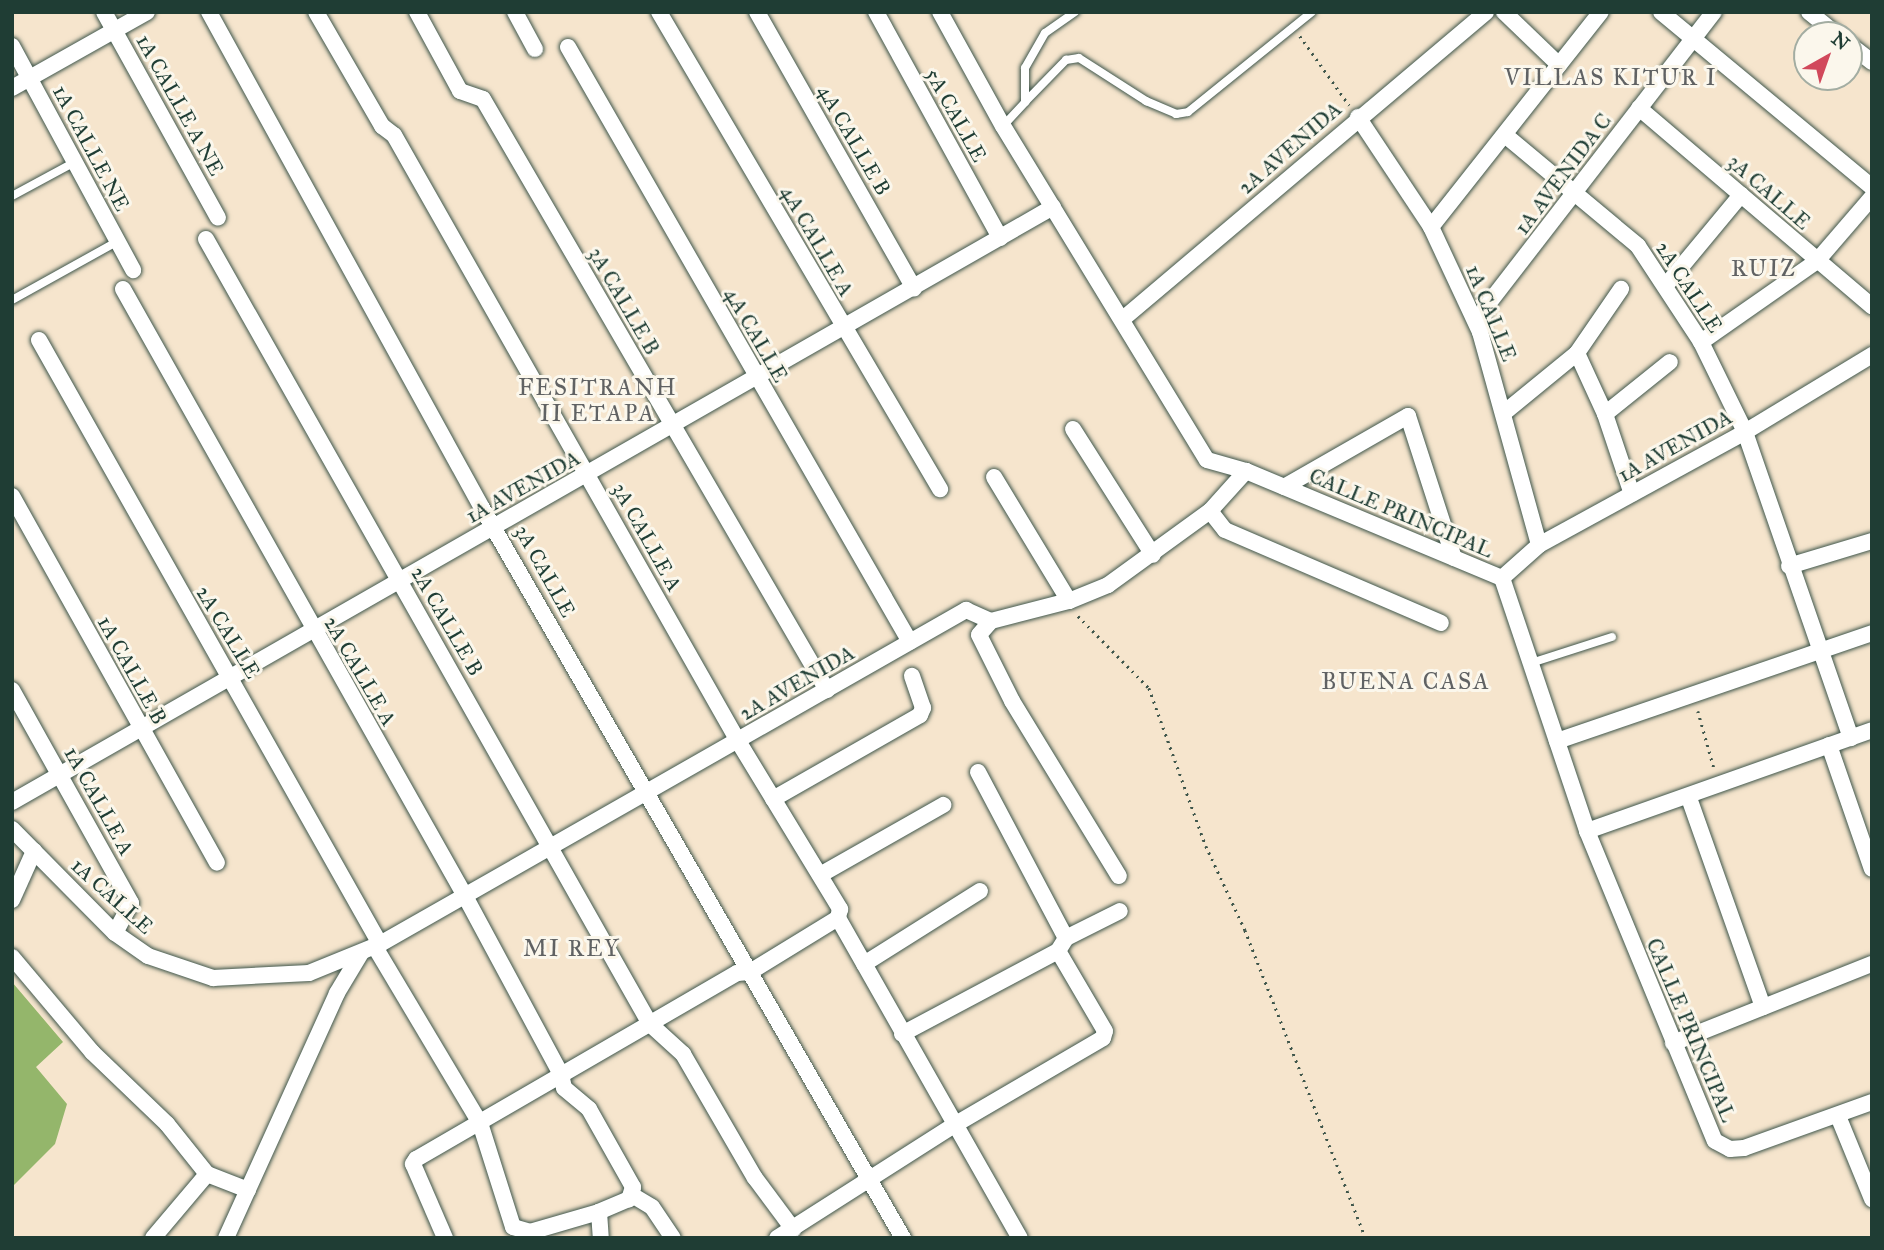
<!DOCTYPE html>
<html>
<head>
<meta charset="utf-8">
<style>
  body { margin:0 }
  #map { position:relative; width:1884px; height:1250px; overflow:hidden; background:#f6e5cd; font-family:"IM FELL Great Primer",serif }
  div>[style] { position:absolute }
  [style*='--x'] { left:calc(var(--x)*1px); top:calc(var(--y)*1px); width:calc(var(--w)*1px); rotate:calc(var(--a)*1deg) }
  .forest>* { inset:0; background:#94b66b }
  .path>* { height:2.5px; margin-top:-1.25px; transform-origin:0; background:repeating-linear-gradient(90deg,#3f564b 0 2px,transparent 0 7px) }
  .roads { filter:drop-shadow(0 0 2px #3f564b) drop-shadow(0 0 2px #3f564b) }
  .service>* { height:8px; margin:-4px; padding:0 4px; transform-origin:4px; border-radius:4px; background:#fff }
  .minor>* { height:16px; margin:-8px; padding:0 8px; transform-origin:8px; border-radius:8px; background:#fff }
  span { translate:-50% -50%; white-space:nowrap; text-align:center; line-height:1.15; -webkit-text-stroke:6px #fbf7ec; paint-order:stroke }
  .street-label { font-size:21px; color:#1f3d34 }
  .neighbourhood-label { font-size:23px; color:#606263; letter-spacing:2px }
  .frame { position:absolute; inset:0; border:14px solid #1f3d34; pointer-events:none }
  .north { position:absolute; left:1793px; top:21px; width:70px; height:70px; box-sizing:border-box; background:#fbf7ec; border:2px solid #a3ada2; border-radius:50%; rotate:40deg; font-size:19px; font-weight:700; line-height:28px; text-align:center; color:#1f3d34 }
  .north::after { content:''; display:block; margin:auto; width:24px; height:32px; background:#d1495b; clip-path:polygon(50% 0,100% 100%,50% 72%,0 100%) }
</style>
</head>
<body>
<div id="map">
  <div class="forest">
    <i style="clip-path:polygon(12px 982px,63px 1042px,36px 1067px,67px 1104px,55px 1144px,12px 1187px)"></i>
  </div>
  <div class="path">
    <i style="--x:1300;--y:36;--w:85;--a:54.6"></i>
    <i style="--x:1078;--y:616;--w:101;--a:45.4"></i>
    <i style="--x:1149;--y:688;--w:168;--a:70.2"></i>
    <i style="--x:1206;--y:846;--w:93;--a:65.1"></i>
    <i style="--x:1245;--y:930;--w:331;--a:68.6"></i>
    <i style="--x:1698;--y:711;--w:59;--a:74.3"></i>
  </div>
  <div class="roads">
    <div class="service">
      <i style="--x:1025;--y:102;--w:59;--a:-45.7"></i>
      <i style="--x:1066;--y:60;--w:13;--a:-9"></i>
      <i style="--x:1079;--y:58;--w:80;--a:32.7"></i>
      <i style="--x:1146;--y:101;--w:33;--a:23"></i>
      <i style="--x:1176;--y:114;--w:12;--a:-9"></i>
      <i style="--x:1188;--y:112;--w:159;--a:-38.9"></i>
      <i style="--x:1003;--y:126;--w:33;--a:-47"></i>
      <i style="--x:1025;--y:102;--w:34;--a:-90"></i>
      <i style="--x:1025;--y:68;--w:40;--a:-60.3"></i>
      <i style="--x:1045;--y:33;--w:37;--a:-35"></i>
      <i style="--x:12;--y:196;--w:72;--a:-28.4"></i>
      <i style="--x:12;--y:300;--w:121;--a:-29.1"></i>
      <i style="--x:1531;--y:663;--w:85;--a:-17.8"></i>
    </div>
    <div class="minor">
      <i style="--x:104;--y:12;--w:235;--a:61"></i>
      <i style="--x:209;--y:12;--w:566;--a:61.17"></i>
      <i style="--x:482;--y:508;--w:843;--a:60.03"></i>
      <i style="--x:316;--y:12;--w:132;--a:59.9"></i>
      <i style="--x:382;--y:126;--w:15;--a:37"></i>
      <i style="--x:394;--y:135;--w:697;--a:60.42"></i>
      <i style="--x:738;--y:741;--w:197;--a:58.7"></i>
      <i style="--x:840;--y:909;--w:9;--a:103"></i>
      <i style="--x:838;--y:918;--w:103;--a:148.5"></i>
      <i style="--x:750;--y:972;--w:13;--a:176"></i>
      <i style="--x:737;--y:973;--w:371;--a:149.9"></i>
      <i style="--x:416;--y:1159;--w:6;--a:121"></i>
      <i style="--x:413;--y:1164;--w:81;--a:66.6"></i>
      <i style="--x:417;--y:12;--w:90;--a:61.4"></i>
      <i style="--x:460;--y:91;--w:24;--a:19"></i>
      <i style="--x:483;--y:99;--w:684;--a:59.8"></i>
      <i style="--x:515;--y:12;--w:42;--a:61.6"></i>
      <i style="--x:659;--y:12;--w:554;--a:59.5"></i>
      <i style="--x:757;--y:12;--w:318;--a:60.4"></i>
      <i style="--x:876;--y:12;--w:258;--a:61.2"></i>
      <i style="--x:940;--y:12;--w:130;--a:61.1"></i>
      <i style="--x:1003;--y:126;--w:391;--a:58.6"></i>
      <i style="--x:1207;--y:460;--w:41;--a:15.8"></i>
      <i style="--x:1246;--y:471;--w:277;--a:22.7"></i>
      <i style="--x:1502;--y:578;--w:267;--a:71.4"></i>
      <i style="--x:1587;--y:831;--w:335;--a:67.6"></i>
      <i style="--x:1715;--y:1141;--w:17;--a:28"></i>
      <i style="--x:1730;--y:1149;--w:14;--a:-4"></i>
      <i style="--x:1744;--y:1148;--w:136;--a:-19.8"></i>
      <i style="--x:1504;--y:12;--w:76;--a:43.9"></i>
      <i style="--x:1661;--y:12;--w:274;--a:39.7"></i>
      <i style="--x:1809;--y:12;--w:36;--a:39"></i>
      <i style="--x:1849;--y:44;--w:29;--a:38"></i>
      <i style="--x:12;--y:46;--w:255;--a:61.6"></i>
      <i style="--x:568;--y:47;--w:686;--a:60.11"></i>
      <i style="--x:12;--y:88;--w:155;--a:-29.4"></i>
      <i style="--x:1639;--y:108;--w:306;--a:40.4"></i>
      <i style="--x:1358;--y:117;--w:132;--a:56.4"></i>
      <i style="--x:1431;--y:227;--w:116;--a:65"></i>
      <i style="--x:1480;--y:332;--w:221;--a:74.5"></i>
      <i style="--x:1505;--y:135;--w:173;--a:39.8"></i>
      <i style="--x:1638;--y:246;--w:115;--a:56.7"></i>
      <i style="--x:1701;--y:342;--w:100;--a:63.9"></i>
      <i style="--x:1745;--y:432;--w:324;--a:70.9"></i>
      <i style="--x:1431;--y:227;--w:274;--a:-51.7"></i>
      <i style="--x:206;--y:239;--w:902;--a:60.51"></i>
      <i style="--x:650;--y:1024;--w:45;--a:42.3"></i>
      <i style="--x:683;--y:1054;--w:143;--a:59.9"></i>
      <i style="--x:755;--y:1178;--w:64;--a:53.3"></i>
      <i style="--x:1667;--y:284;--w:116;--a:-50.3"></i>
      <i style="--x:123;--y:289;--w:697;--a:60.6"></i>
      <i style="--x:465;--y:896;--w:202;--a:61.7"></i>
      <i style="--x:561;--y:1074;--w:14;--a:78"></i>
      <i style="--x:564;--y:1088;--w:33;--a:40"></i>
      <i style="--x:589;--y:1109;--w:90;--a:60.6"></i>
      <i style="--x:633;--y:1187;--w:13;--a:108"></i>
      <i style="--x:629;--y:1199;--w:33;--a:157"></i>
      <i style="--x:599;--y:1212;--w:26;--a:86"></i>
      <i style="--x:1124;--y:318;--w:474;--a:-40.2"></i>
      <i style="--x:1480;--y:332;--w:25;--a:-78"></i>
      <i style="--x:1485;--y:308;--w:374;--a:-52.3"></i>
      <i style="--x:39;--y:340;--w:694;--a:60.55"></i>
      <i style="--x:1701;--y:342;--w:141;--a:-34.9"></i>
      <i style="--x:1817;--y:261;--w:84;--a:-49.3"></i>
      <i style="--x:1577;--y:353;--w:67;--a:65.3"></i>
      <i style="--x:1605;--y:414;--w:84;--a:71.4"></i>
      <i style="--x:1505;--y:412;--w:93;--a:-39.3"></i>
      <i style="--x:1577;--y:353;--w:78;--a:-55.5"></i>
      <i style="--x:1605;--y:414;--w:83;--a:-38.7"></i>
      <i style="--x:1073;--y:429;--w:149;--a:57.6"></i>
      <i style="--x:994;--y:477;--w:145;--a:58.8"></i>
      <i style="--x:1284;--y:487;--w:143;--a:-29.8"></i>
      <i style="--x:1408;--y:416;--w:149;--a:72.1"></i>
      <i style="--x:12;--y:496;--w:420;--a:60.8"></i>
      <i style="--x:1210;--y:511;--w:24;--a:52"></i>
      <i style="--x:1225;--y:530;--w:235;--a:23.3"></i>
      <i style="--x:1789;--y:566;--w:87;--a:-16.8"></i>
      <i style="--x:1502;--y:578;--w:50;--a:-41.7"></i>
      <i style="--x:1539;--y:545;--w:235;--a:-28.7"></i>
      <i style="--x:1745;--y:432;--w:149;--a:-31.2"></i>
      <i style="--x:991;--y:621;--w:18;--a:131"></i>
      <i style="--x:979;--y:635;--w:74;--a:63.4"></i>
      <i style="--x:1012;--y:701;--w:205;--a:58.6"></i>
      <i style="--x:12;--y:690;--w:244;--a:60.8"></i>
      <i style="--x:131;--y:903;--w:34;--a:118"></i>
      <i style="--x:1557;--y:741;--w:333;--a:-18.9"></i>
      <i style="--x:1829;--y:745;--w:131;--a:70.9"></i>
      <i style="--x:978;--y:772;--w:188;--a:62.1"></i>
      <i style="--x:1689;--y:798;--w:222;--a:70.5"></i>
      <i style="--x:773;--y:799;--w:169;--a:-29.7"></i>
      <i style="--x:920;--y:715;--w:8;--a:-67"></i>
      <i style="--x:923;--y:708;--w:34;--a:-109"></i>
      <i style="--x:12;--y:802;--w:1199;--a:-29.75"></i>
      <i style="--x:12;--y:829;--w:146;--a:45.3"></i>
      <i style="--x:115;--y:933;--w:40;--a:34.9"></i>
      <i style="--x:148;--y:956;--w:69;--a:18.7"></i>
      <i style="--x:213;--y:978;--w:96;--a:-3"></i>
      <i style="--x:309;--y:973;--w:77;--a:-22.2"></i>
      <i style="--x:380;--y:944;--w:675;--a:-29.68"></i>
      <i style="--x:966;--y:610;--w:27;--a:24"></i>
      <i style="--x:991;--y:621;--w:81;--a:-14.4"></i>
      <i style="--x:1069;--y:601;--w:42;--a:-22.3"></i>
      <i style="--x:1108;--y:585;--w:126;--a:-36"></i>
      <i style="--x:1210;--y:511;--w:54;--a:-48"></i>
      <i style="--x:1587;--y:831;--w:302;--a:-19.5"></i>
      <i style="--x:820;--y:875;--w:142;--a:-29.6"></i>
      <i style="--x:12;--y:900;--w:54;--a:-65.8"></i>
      <i style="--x:838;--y:918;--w:368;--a:60.4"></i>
      <i style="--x:375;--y:947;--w:205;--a:59.2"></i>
      <i style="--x:480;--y:1123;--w:109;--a:72.4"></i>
      <i style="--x:513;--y:1227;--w:18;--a:16"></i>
      <i style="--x:530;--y:1232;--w:72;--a:-16.2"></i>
      <i style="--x:12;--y:957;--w:124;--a:49.9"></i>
      <i style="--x:92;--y:1052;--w:104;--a:43.8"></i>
      <i style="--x:167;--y:1124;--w:64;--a:51.3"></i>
      <i style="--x:207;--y:1174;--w:44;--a:21.3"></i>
      <i style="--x:864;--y:964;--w:137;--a:-32.2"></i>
      <i style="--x:902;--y:1034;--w:177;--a:-28"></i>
      <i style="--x:1058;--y:951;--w:15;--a:-58"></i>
      <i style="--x:1066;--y:938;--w:60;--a:-26.6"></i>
      <i style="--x:1673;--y:1043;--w:214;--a:-21.7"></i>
      <i style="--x:1838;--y:1116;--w:90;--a:67.7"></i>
      <i style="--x:632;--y:1195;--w:23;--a:31"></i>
      <i style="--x:652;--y:1207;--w:37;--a:56"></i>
      <i style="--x:153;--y:1238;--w:84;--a:-49.8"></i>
      <i style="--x:226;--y:1238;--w:269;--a:-65.6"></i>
      <i style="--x:337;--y:993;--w:47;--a:-59"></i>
      <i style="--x:777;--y:1238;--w:212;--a:-32.5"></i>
      <i style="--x:956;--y:1124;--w:170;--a:-30.3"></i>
      <i style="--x:1103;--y:1038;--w:7;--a:-74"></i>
      <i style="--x:1105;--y:1031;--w:93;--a:-120.4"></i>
    </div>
  </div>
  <div class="street-label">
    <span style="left:180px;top:105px;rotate:61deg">1A CALLE A NE</span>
    <span style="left:956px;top:115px;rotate:61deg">5A CALLE</span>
    <span style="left:854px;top:140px;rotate:60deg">4A CALLE B</span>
    <span style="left:91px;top:148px;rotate:62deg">1A CALLE NE</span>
    <span style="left:1290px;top:148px;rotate:-41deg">2A AVENIDA</span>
    <span style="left:1563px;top:174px;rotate:-53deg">1A AVENIDA C</span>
    <span style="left:1769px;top:192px;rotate:41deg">3A CALLE</span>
    <span style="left:817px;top:241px;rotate:60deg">4A CALLE A</span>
    <span style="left:1689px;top:287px;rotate:57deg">2A CALLE</span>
    <span style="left:624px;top:301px;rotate:60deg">3A CALLE B</span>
    <span style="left:1491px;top:313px;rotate:68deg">1A CALLE</span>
    <span style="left:756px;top:335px;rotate:60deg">4A CALLE</span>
    <span style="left:1675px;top:446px;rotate:-29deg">1A AVENIDA</span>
    <span style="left:523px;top:487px;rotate:-29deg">1A AVENIDA</span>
    <span style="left:1401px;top:513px;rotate:23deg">CALLE PRINCIPAL</span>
    <span style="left:647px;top:537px;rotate:61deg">3A CALLE A</span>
    <span style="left:545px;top:571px;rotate:61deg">3A CALLE</span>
    <span style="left:447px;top:621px;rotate:60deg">2A CALLE B</span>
    <span style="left:228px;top:632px;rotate:59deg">2A CALLE</span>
    <span style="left:132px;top:670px;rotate:61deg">1A CALLE B</span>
    <span style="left:360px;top:671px;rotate:60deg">2A CALLE A</span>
    <span style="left:797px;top:683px;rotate:-30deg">2A AVENIDA</span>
    <span style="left:99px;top:801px;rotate:61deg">1A CALLE A</span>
    <span style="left:112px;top:896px;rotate:42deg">1A CALLE</span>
    <span style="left:1691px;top:1030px;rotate:67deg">CALLE PRINCIPAL</span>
  </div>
  <div class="neighbourhood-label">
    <span style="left:1611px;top:77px">VILLAS KITUR I</span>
    <span style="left:1764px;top:268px">RUIZ</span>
    <span style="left:598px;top:400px">FESITRANH<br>II ETAPA</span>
    <span style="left:1406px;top:681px">BUENA CASA</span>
    <span style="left:572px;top:948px">MI REY</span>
  </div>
  <div class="frame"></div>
  <div class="north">N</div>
</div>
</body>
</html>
